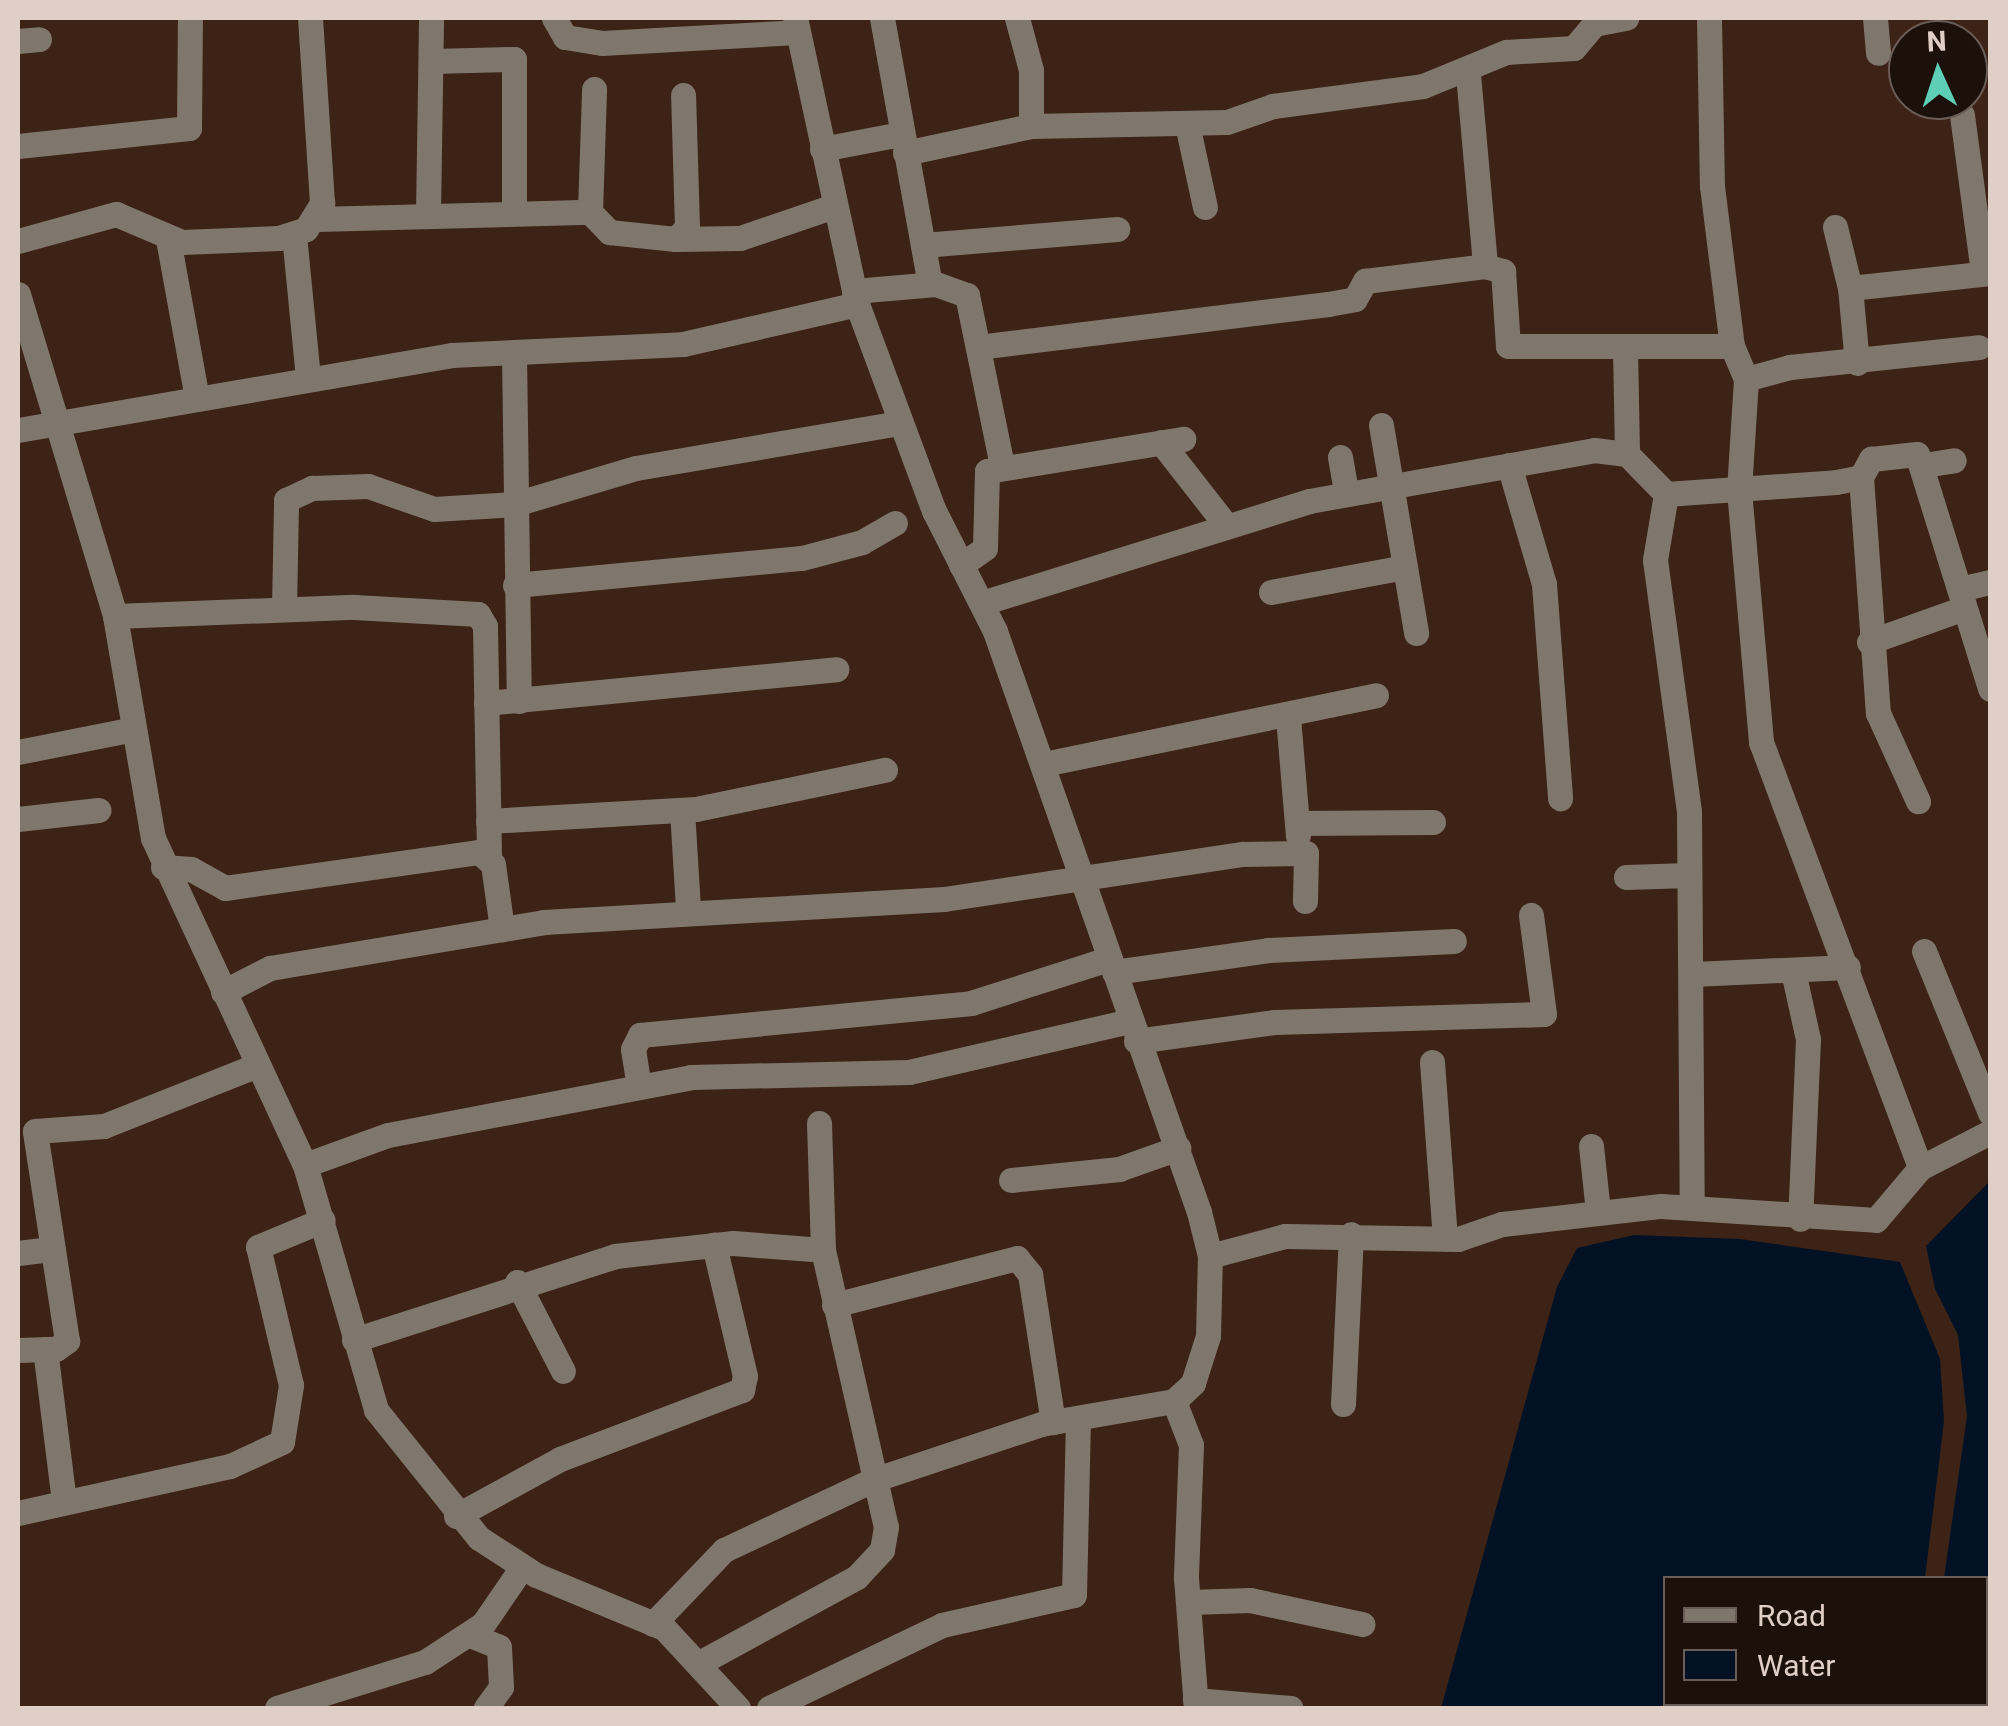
<!DOCTYPE html>
<html>
<head>
<meta charset="utf-8">
<style>
  body { margin:0 }
  #map { position:relative; width:2008px; height:1726px; overflow:hidden; background:#3c2316; font-family:Roboto,sans-serif }
  div>[style] { position:absolute }
  [style*='--x'] { left:calc(var(--x)*1px); top:calc(var(--y)*1px); width:calc(var(--w)*1px); rotate:calc(var(--a)*1deg) }
  .water>* { inset:0; background:#021224 }
  .minor>* { height:25px; margin:-12.5px; padding:0 12.5px; transform-origin:12.5px; border-radius:12.5px; background:#80776c }
  span { translate:-50% -50%; white-space:nowrap; text-align:center; line-height:1.15; -webkit-text-stroke:8px #1b100a; paint-order:stroke }
  .frame { position:absolute; inset:0; border:20px solid #e0cfc7; pointer-events:none }
  .legend { position:absolute; left:1663px; top:1576px; width:325px; height:130px; box-sizing:border-box; background:#1b100a; border:2px solid #6a5c56; margin:0; padding:12px 18px; list-style:none; font-size:30px; color:#e0cfc7 }
  .legend li { display:flex; align-items:center; gap:20px; height:50px }
  .legend b { width:50px; border:2px solid #6a5c56 }
  .north { position:absolute; left:1888px; top:20px; width:100px; height:100px; box-sizing:border-box; background:#1b100a; border:2px solid #6a5c56; border-radius:50%; rotate:357deg; font-size:28px; font-weight:700; line-height:40px; text-align:center; color:#e0cfc7 }
  .north::after { content:''; display:block; margin:auto; width:35px; height:45px; background:#5eceb7; clip-path:polygon(50% 0,100% 100%,50% 72%,0 100%) }
</style>
</head>
<body>
<div id="map">
  <div class="water">
    <i style="clip-path:polygon(1990px 1181px,1990px 1708px,1935px 1708px,1986px 1704px,1986px 1578px,1944px 1578px,1967px 1416px,1958px 1335px,1935px 1289px,1926px 1246px)"></i>
    <i style="clip-path:polygon(1634px 1235px,1740px 1239px,1900px 1262px,1940px 1359px,1944px 1421px,1925px 1578px,1666px 1578px,1666px 1704px,1911px 1708px,1441px 1708px,1557px 1287px,1577px 1248px)"></i>
  </div>
  <div class="minor">
    <i style="--x:554;--y:18;--w:22;--a:60"></i>
    <i style="--x:565;--y:37;--w:37;--a:9"></i>
    <i style="--x:602;--y:43;--w:195;--a:-3.2"></i>
    <i style="--x:882;--y:18;--w:270;--a:79.8"></i>
    <i style="--x:1017;--y:18;--w:54;--a:74.9"></i>
    <i style="--x:1031;--y:70;--w:56;--a:90"></i>
    <i style="--x:1709;--y:18;--w:168;--a:89"></i>
    <i style="--x:1712;--y:186;--w:161;--a:82.9"></i>
    <i style="--x:1732;--y:346;--w:36;--a:67"></i>
    <i style="--x:1746;--y:379;--w:111;--a:93.6"></i>
    <i style="--x:1739;--y:490;--w:253;--a:85"></i>
    <i style="--x:1761;--y:742;--w:455;--a:69.5"></i>
    <i style="--x:1875;--y:18;--w:35;--a:85"></i>
    <i style="--x:18;--y:41;--w:21;--a:-5"></i>
    <i style="--x:432;--y:61;--w:82;--a:-1.4"></i>
    <i style="--x:514;--y:59;--w:151;--a:90"></i>
    <i style="--x:1468;--y:74;--w:193;--a:84.9"></i>
    <i style="--x:1485;--y:266;--w:19;--a:16"></i>
    <i style="--x:1503;--y:271;--w:75;--a:86.2"></i>
    <i style="--x:1508;--y:346;--w:224;--a:0"></i>
    <i style="--x:1962;--y:115;--w:159;--a:82.4"></i>
    <i style="--x:1187;--y:124;--w:85;--a:77.8"></i>
    <i style="--x:18;--y:146;--w:172;--a:-6"></i>
    <i style="--x:189;--y:128;--w:110;--a:-89.5"></i>
    <i style="--x:822;--y:149;--w:80;--a:-10.8"></i>
    <i style="--x:905;--y:153;--w:129;--a:-12.1"></i>
    <i style="--x:1031;--y:126;--w:196;--a:-1.2"></i>
    <i style="--x:1227;--y:122;--w:49;--a:-19.2"></i>
    <i style="--x:1273;--y:106;--w:151;--a:-7.6"></i>
    <i style="--x:1423;--y:86;--w:90;--a:-22.3"></i>
    <i style="--x:1506;--y:52;--w:68;--a:-3.4"></i>
    <i style="--x:1574;--y:48;--w:31;--a:-50"></i>
    <i style="--x:1594;--y:24;--w:33;--a:-11"></i>
    <i style="--x:590;--y:212;--w:123;--a:-88.1"></i>
    <i style="--x:428;--y:214;--w:196;--a:-89.1"></i>
    <i style="--x:316;--y:219;--w:274;--a:-1.5"></i>
    <i style="--x:590;--y:212;--w:28;--a:46"></i>
    <i style="--x:609;--y:232;--w:67;--a:6"></i>
    <i style="--x:676;--y:239;--w:16;--a:-47"></i>
    <i style="--x:687;--y:227;--w:132;--a:-91.7"></i>
    <i style="--x:1835;--y:227;--w:63;--a:76.2"></i>
    <i style="--x:294;--y:235;--w:144;--a:84.4"></i>
    <i style="--x:168;--y:239;--w:162;--a:79.7"></i>
    <i style="--x:676;--y:239;--w:64;--a:-0.9"></i>
    <i style="--x:740;--y:238;--w:99;--a:-18.8"></i>
    <i style="--x:18;--y:241;--w:102;--a:-15.4"></i>
    <i style="--x:116;--y:214;--w:72;--a:23"></i>
    <i style="--x:182;--y:242;--w:97;--a:-2.4"></i>
    <i style="--x:279;--y:238;--w:28;--a:-18"></i>
    <i style="--x:306;--y:229;--w:31;--a:-58"></i>
    <i style="--x:322;--y:203;--w:185;--a:-93.7"></i>
    <i style="--x:923;--y:245;--w:195;--a:-4.7"></i>
    <i style="--x:854;--y:291;--w:82;--a:-4.9"></i>
    <i style="--x:936;--y:284;--w:33;--a:20"></i>
    <i style="--x:967;--y:295;--w:174;--a:78.4"></i>
    <i style="--x:18;--y:294;--w:336;--a:73.2"></i>
    <i style="--x:115;--y:616;--w:225;--a:80.3"></i>
    <i style="--x:153;--y:838;--w:361;--a:65.1"></i>
    <i style="--x:305;--y:1165;--w:255;--a:73.8"></i>
    <i style="--x:376;--y:1410;--w:164;--a:51.2"></i>
    <i style="--x:479;--y:1538;--w:68;--a:33"></i>
    <i style="--x:536;--y:1575;--w:139;--a:22.5"></i>
    <i style="--x:664;--y:1628;--w:109;--a:47.2"></i>
    <i style="--x:978;--y:347;--w:353;--a:-7"></i>
    <i style="--x:1328;--y:304;--w:27;--a:-10"></i>
    <i style="--x:1355;--y:299;--w:21;--a:-61"></i>
    <i style="--x:1365;--y:281;--w:121;--a:-7.1"></i>
    <i style="--x:1625;--y:348;--w:106;--a:88.9"></i>
    <i style="--x:514;--y:353;--w:348;--a:89.2"></i>
    <i style="--x:1857;--y:363;--w:75;--a:-95.3"></i>
    <i style="--x:1850;--y:288;--w:141;--a:-6.1"></i>
    <i style="--x:1746;--y:379;--w:46;--a:-15.3"></i>
    <i style="--x:1790;--y:367;--w:190;--a:-6"></i>
    <i style="--x:1381;--y:425;--w:211;--a:80.4"></i>
    <i style="--x:18;--y:430;--w:440;--a:-9.8"></i>
    <i style="--x:452;--y:355;--w:231;--a:-2.7"></i>
    <i style="--x:683;--y:344;--w:179;--a:-12.9"></i>
    <i style="--x:1161;--y:442;--w:104;--a:52"></i>
    <i style="--x:1340;--y:457;--w:36;--a:80"></i>
    <i style="--x:1509;--y:465;--w:124;--a:73.6"></i>
    <i style="--x:1544;--y:584;--w:215;--a:85.7"></i>
    <i style="--x:1924;--y:465;--w:30;--a:-9"></i>
    <i style="--x:1861;--y:477;--w:237;--a:85.9"></i>
    <i style="--x:1878;--y:713;--w:97;--a:65.6"></i>
    <i style="--x:1666;--y:494;--w:67;--a:99.5"></i>
    <i style="--x:1655;--y:560;--w:254;--a:82.3"></i>
    <i style="--x:1689;--y:812;--w:394;--a:89.6"></i>
    <i style="--x:961;--y:565;--w:29;--a:-35"></i>
    <i style="--x:985;--y:548;--w:77;--a:-88.5"></i>
    <i style="--x:987;--y:471;--w:199;--a:-9.3"></i>
    <i style="--x:515;--y:585;--w:288;--a:-5.4"></i>
    <i style="--x:802;--y:558;--w:62;--a:-14.9"></i>
    <i style="--x:862;--y:542;--w:38;--a:-30"></i>
    <i style="--x:1964;--y:588;--w:27;--a:-13"></i>
    <i style="--x:1271;--y:592;--w:136;--a:-10.6"></i>
    <i style="--x:982;--y:603;--w:343;--a:-17.3"></i>
    <i style="--x:1309;--y:501;--w:290;--a:-10.1"></i>
    <i style="--x:1594;--y:450;--w:33;--a:7"></i>
    <i style="--x:1627;--y:454;--w:56;--a:45.7"></i>
    <i style="--x:1666;--y:494;--w:170;--a:-4"></i>
    <i style="--x:1836;--y:482;--w:25;--a:-11"></i>
    <i style="--x:1861;--y:477;--w:21;--a:-61"></i>
    <i style="--x:1871;--y:459;--w:46;--a:-6.2"></i>
    <i style="--x:1917;--y:454;--w:246;--a:72.7"></i>
    <i style="--x:284;--y:609;--w:109;--a:-88.9"></i>
    <i style="--x:286;--y:500;--w:29;--a:-25"></i>
    <i style="--x:312;--y:488;--w:56;--a:-2"></i>
    <i style="--x:368;--y:486;--w:70;--a:19.2"></i>
    <i style="--x:434;--y:509;--w:81;--a:-3.5"></i>
    <i style="--x:515;--y:504;--w:126;--a:-16.6"></i>
    <i style="--x:636;--y:468;--w:267;--a:-9.7"></i>
    <i style="--x:115;--y:616;--w:239;--a:-2.2"></i>
    <i style="--x:354;--y:607;--w:124;--a:3.2"></i>
    <i style="--x:478;--y:614;--w:14;--a:60"></i>
    <i style="--x:485;--y:626;--w:229;--a:89"></i>
    <i style="--x:1869;--y:642;--w:101;--a:-19.7"></i>
    <i style="--x:486;--y:703;--w:352;--a:-5.5"></i>
    <i style="--x:1288;--y:717;--w:119;--a:85.2"></i>
    <i style="--x:18;--y:752;--w:118;--a:-11.2"></i>
    <i style="--x:1044;--y:764;--w:339;--a:-11.7"></i>
    <i style="--x:682;--y:810;--w:99;--a:86.5"></i>
    <i style="--x:18;--y:819;--w:81;--a:-6.4"></i>
    <i style="--x:488;--y:821;--w:208;--a:-3.3"></i>
    <i style="--x:696;--y:809;--w:193;--a:-11.7"></i>
    <i style="--x:1297;--y:823;--w:136;--a:-0.4"></i>
    <i style="--x:163;--y:867;--w:28;--a:4"></i>
    <i style="--x:191;--y:869;--w:39;--a:29"></i>
    <i style="--x:225;--y:888;--w:257;--a:-8.1"></i>
    <i style="--x:479;--y:852;--w:18;--a:41"></i>
    <i style="--x:493;--y:864;--w:66;--a:82.1"></i>
    <i style="--x:1626;--y:877;--w:63;--a:-1.8"></i>
    <i style="--x:1924;--y:951;--w:175;--a:67.8"></i>
    <i style="--x:1793;--y:971;--w:70;--a:77.6"></i>
    <i style="--x:1808;--y:1039;--w:180;--a:92.5"></i>
    <i style="--x:1114;--y:972;--w:156;--a:-8.1"></i>
    <i style="--x:1268;--y:950;--w:186;--a:-2.8"></i>
    <i style="--x:1693;--y:974;--w:155;--a:-2.6"></i>
    <i style="--x:223;--y:992;--w:53;--a:-27.1"></i>
    <i style="--x:270;--y:968;--w:278;--a:-9.5"></i>
    <i style="--x:544;--y:922;--w:401;--a:-3.3"></i>
    <i style="--x:944;--y:899;--w:302;--a:-8.6"></i>
    <i style="--x:1243;--y:854;--w:63;--a:-0.9"></i>
    <i style="--x:1306;--y:853;--w:48;--a:91.2"></i>
    <i style="--x:1136;--y:1041;--w:140;--a:-7.8"></i>
    <i style="--x:1275;--y:1022;--w:269;--a:-1.7"></i>
    <i style="--x:1544;--y:1014;--w:100;--a:-97.5"></i>
    <i style="--x:1432;--y:1062;--w:177;--a:85.8"></i>
    <i style="--x:639;--y:1087;--w:38;--a:-99"></i>
    <i style="--x:633;--y:1049;--w:16;--a:-63"></i>
    <i style="--x:640;--y:1035;--w:333;--a:-5.5"></i>
    <i style="--x:971;--y:1003;--w:144;--a:-17.8"></i>
    <i style="--x:819;--y:1123;--w:127;--a:88.2"></i>
    <i style="--x:1591;--y:1146;--w:66;--a:83.9"></i>
    <i style="--x:305;--y:1165;--w:88;--a:-19.9"></i>
    <i style="--x:388;--y:1135;--w:309;--a:-10.8"></i>
    <i style="--x:691;--y:1077;--w:218;--a:-1.3"></i>
    <i style="--x:909;--y:1072;--w:227;--a:-13"></i>
    <i style="--x:1011;--y:1180;--w:109;--a:-5.8"></i>
    <i style="--x:1119;--y:1169;--w:63;--a:-19.6"></i>
    <i style="--x:18;--y:1253;--w:35;--a:-7"></i>
    <i style="--x:1210;--y:1256;--w:78;--a:-14.9"></i>
    <i style="--x:1285;--y:1236;--w:173;--a:1"></i>
    <i style="--x:1458;--y:1239;--w:46;--a:-18.8"></i>
    <i style="--x:1502;--y:1224;--w:160;--a:-6.5"></i>
    <i style="--x:1661;--y:1206;--w:215;--a:3.7"></i>
    <i style="--x:1876;--y:1220;--w:68;--a:-49.8"></i>
    <i style="--x:1920;--y:1168;--w:79;--a:-27.2"></i>
    <i style="--x:517;--y:1282;--w:100;--a:62.7"></i>
    <i style="--x:834;--y:1305;--w:189;--a:-14.4"></i>
    <i style="--x:1017;--y:1258;--w:21;--a:51"></i>
    <i style="--x:1030;--y:1274;--w:150;--a:81.2"></i>
    <i style="--x:354;--y:1340;--w:274;--a:-17.8"></i>
    <i style="--x:615;--y:1256;--w:119;--a:-6.3"></i>
    <i style="--x:733;--y:1243;--w:90;--a:4.4"></i>
    <i style="--x:823;--y:1250;--w:284;--a:77.2"></i>
    <i style="--x:886;--y:1527;--w:23;--a:100"></i>
    <i style="--x:882;--y:1550;--w:37;--a:133"></i>
    <i style="--x:857;--y:1577;--w:180;--a:151.4"></i>
    <i style="--x:45;--y:1349;--w:154;--a:82.9"></i>
    <i style="--x:18;--y:1350;--w:38;--a:-2"></i>
    <i style="--x:56;--y:1349;--w:14;--a:-36"></i>
    <i style="--x:67;--y:1341;--w:212;--a:-98.7"></i>
    <i style="--x:35;--y:1131;--w:69;--a:-4.1"></i>
    <i style="--x:104;--y:1126;--w:165;--a:-21.7"></i>
    <i style="--x:1174;--y:1401;--w:47;--a:68.9"></i>
    <i style="--x:1191;--y:1445;--w:133;--a:92.2"></i>
    <i style="--x:1186;--y:1578;--w:130;--a:85.6"></i>
    <i style="--x:1343;--y:1404;--w:170;--a:-87.3"></i>
    <i style="--x:18;--y:1513;--w:217;--a:-12.5"></i>
    <i style="--x:230;--y:1466;--w:57;--a:-24.8"></i>
    <i style="--x:282;--y:1442;--w:58;--a:-81"></i>
    <i style="--x:291;--y:1385;--w:142;--a:-103.4"></i>
    <i style="--x:258;--y:1247;--w:70;--a:-22.6"></i>
    <i style="--x:456;--y:1516;--w:119;--a:-28.7"></i>
    <i style="--x:560;--y:1459;--w:195;--a:-20.8"></i>
    <i style="--x:742;--y:1390;--w:14;--a:-78"></i>
    <i style="--x:745;--y:1376;--w:135;--a:-103.3"></i>
    <i style="--x:1189;--y:1602;--w:61;--a:-1.9"></i>
    <i style="--x:1250;--y:1600;--w:115;--a:12.1"></i>
    <i style="--x:653;--y:1624;--w:103;--a:-46.2"></i>
    <i style="--x:724;--y:1550;--w:165;--a:-25.2"></i>
    <i style="--x:873;--y:1480;--w:177;--a:-18.4"></i>
    <i style="--x:1041;--y:1424;--w:135;--a:-9.8"></i>
    <i style="--x:1174;--y:1401;--w:26;--a:-43"></i>
    <i style="--x:1193;--y:1383;--w:49;--a:-72.3"></i>
    <i style="--x:1208;--y:1336;--w:80;--a:-88.6"></i>
    <i style="--x:1210;--y:1256;--w:45;--a:-104"></i>
    <i style="--x:1199;--y:1212;--w:616;--a:-109.35"></i>
    <i style="--x:995;--y:631;--w:135;--a:-116.9"></i>
    <i style="--x:934;--y:511;--w:221;--a:-110.4"></i>
    <i style="--x:857;--y:304;--w:293;--a:-102.2"></i>
    <i style="--x:470;--y:1635;--w:31;--a:22"></i>
    <i style="--x:499;--y:1647;--w:40;--a:87.1"></i>
    <i style="--x:501;--y:1687;--w:26;--a:126"></i>
    <i style="--x:1195;--y:1700;--w:96;--a:4.8"></i>
    <i style="--x:277;--y:1708;--w:155;--a:-17.3"></i>
    <i style="--x:425;--y:1662;--w:69;--a:-33.2"></i>
    <i style="--x:483;--y:1624;--w:69;--a:-55.6"></i>
    <i style="--x:769;--y:1708;--w:192;--a:-25.6"></i>
    <i style="--x:942;--y:1625;--w:135;--a:-12.8"></i>
    <i style="--x:1074;--y:1595;--w:176;--a:-88.7"></i>
  </div>
  <div class="frame"></div>
  <ul class="legend">
  <li><b style="height:12px;background:#80776c"></b>Road</li>
  <li><b style="height:28px;background:#021224"></b>Water</li>
  </ul>
  <div class="north">N</div>
</div>
</body>
</html>
